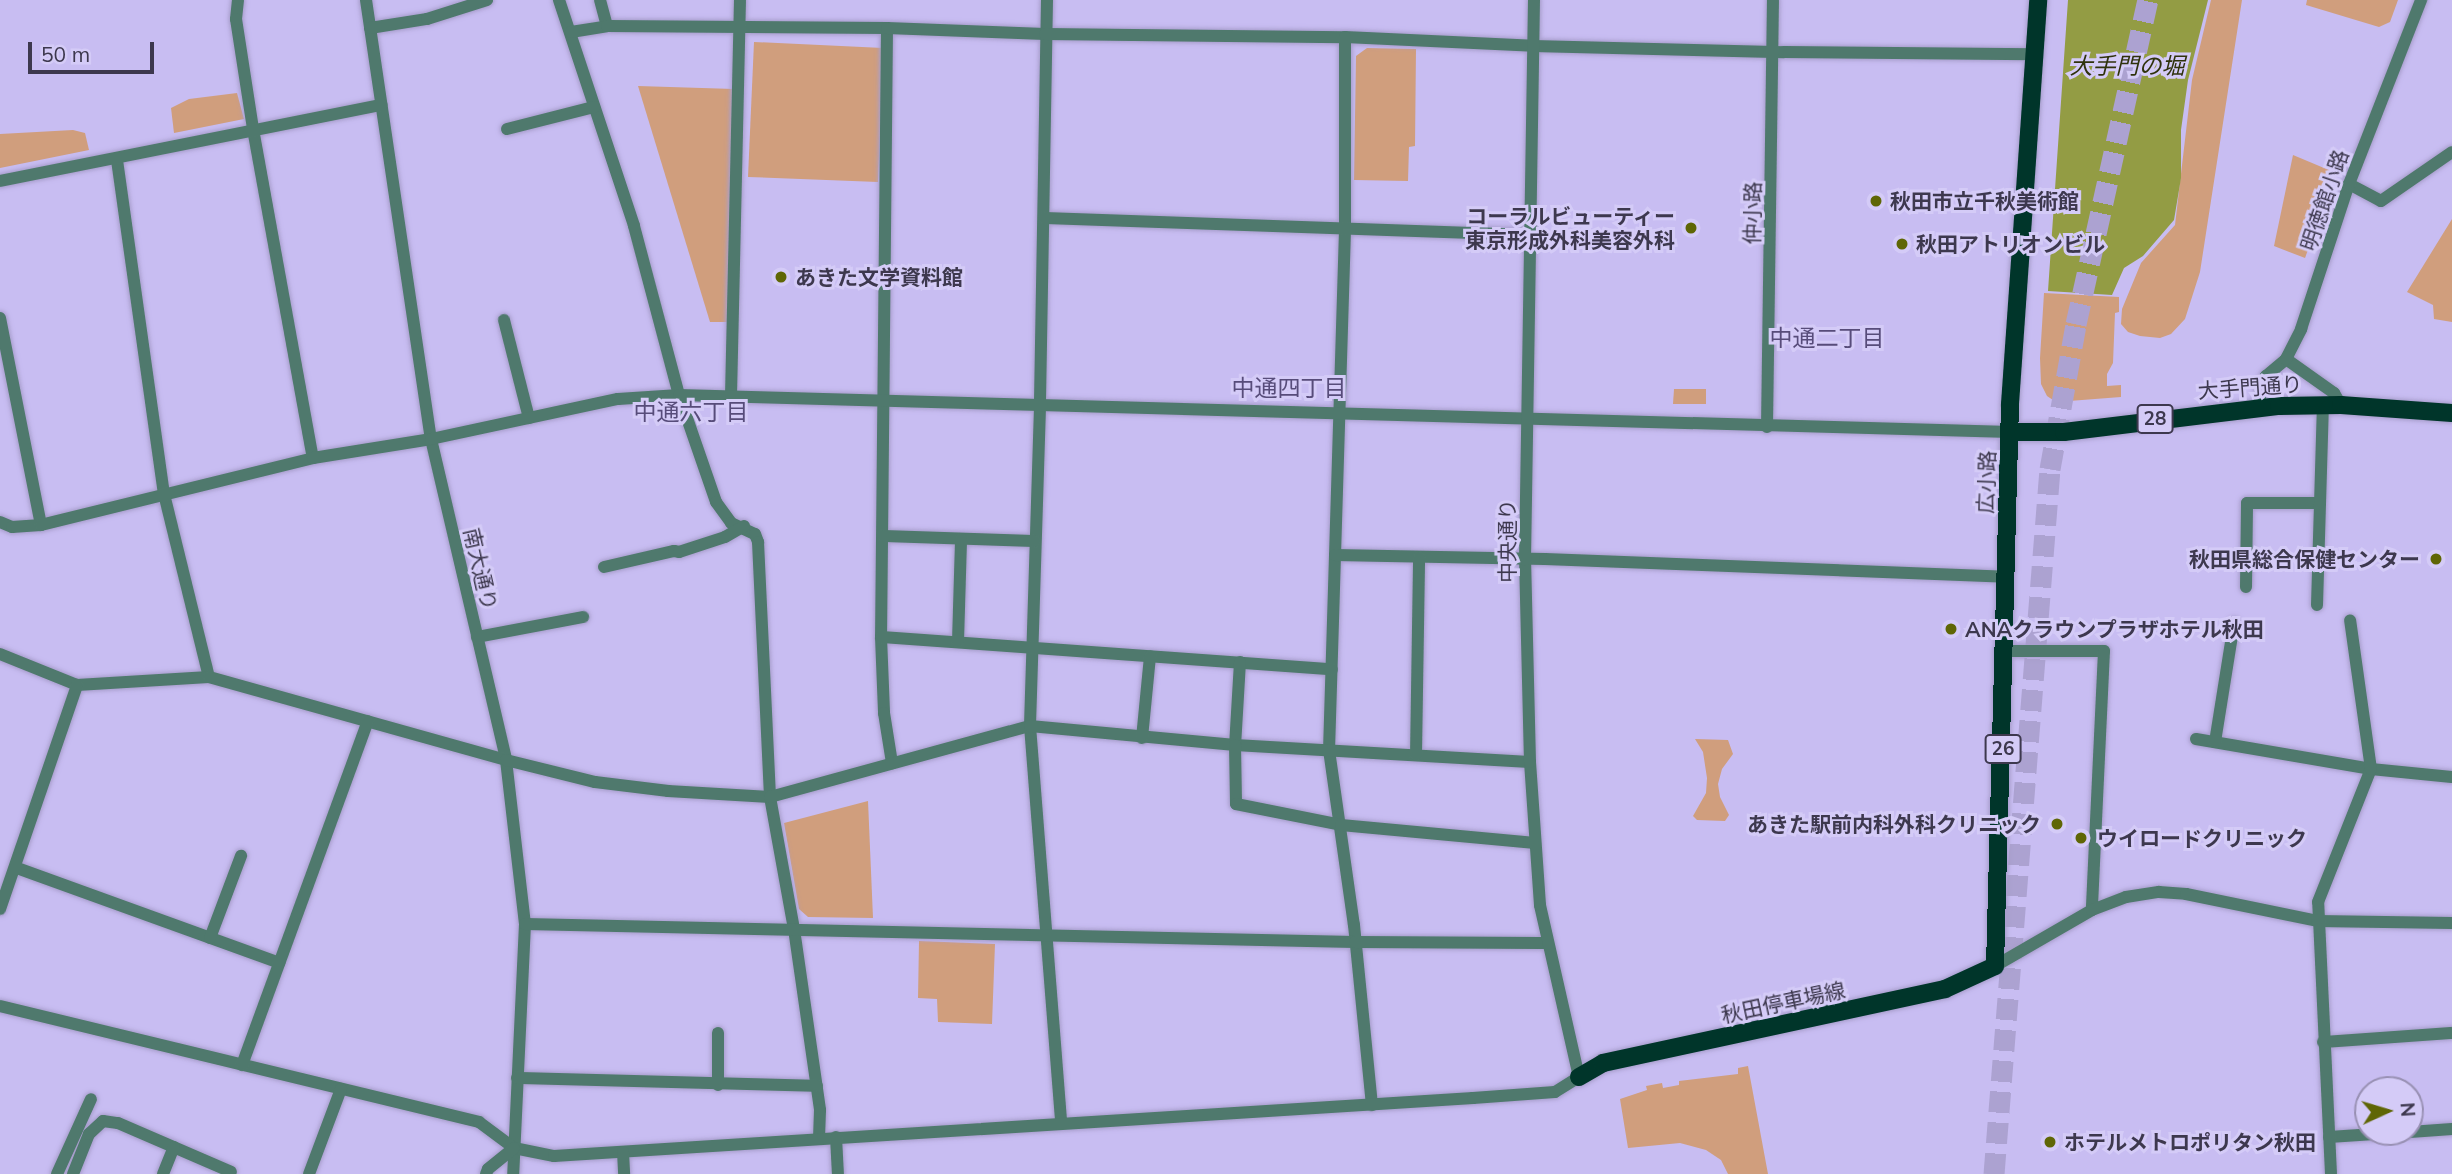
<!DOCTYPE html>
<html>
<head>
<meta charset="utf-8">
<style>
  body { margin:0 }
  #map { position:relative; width:2452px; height:1174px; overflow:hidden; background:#c8bdf2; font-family:Mulish,"Noto Sans JP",sans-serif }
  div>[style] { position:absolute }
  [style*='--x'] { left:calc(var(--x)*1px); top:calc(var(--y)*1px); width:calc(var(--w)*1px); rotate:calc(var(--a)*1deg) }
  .green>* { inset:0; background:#d09e7d }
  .water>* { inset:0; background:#939c44 }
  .highway-tunnel>* { height:21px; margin-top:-10.5px; transform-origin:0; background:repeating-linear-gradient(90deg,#aca2d1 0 21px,transparent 0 31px) }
  .roads { filter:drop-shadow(0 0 2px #a79dcb) drop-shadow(0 0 2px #a79dcb) }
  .minor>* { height:12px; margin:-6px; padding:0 6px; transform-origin:6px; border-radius:6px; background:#4f796d }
  .major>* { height:18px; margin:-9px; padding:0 9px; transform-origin:9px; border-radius:9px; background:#00352a }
  .dots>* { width:19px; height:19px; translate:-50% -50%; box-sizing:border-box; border:4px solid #d4cbf7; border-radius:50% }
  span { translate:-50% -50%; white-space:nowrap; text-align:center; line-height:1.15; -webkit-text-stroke:6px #d4cbf7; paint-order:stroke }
  .shield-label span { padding:2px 5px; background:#d4cbf7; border:2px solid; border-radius:5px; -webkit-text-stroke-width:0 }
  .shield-label { font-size:19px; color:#3d384e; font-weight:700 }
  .street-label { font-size:21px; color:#3d384e }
  .poi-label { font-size:21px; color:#3d384e; font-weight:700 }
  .left { translate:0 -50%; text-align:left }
  .right { translate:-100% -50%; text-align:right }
  .water-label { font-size:23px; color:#2f320c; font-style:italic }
  .neighbourhood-label { font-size:23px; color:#574c7a }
  .north { position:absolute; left:2354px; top:1076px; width:70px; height:70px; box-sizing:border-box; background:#d4cbf7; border:2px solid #9890b3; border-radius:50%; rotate:86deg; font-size:19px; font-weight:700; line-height:28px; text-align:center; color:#3d384e }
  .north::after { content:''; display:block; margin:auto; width:24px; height:32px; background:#5f6605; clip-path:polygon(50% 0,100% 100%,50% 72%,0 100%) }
  .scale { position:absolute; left:28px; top:42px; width:126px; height:32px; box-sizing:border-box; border:4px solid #3d384e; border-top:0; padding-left:9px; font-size:21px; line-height:24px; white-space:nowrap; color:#3d384e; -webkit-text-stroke:5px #d4cbf7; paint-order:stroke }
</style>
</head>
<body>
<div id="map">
  <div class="green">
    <i style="clip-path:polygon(2211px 0,2242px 0,2200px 272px,2185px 319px,2171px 334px,2160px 338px,2140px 336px,2128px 332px,2121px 324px,2122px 309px,2141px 263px,2175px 225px,2192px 80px)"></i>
    <i style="clip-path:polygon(2307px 0,2398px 0,2390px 22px,2379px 27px,2306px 5px)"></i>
    <i style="clip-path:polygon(754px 42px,883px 48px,878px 182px,748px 177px)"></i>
    <i style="clip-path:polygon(1367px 48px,1416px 49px,1415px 146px,1409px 147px,1408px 181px,1354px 180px,1356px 56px)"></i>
    <i style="clip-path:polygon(638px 86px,734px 89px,731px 322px,710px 322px)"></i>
    <i style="clip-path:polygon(237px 93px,244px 119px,174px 133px,171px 108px,189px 99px)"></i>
    <i style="clip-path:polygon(73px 130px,85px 133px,89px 150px,0 168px,0 134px)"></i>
    <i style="clip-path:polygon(2293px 155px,2336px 173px,2305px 258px,2274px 246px)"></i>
    <i style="clip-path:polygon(2452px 219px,2452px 322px,2434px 319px,2433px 305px,2407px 292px)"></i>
    <i style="clip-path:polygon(2044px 293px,2119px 297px,2119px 312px,2115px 313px,2113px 363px,2107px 374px,2107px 386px,2121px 385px,2121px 397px,2056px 402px,2047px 396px,2041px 384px,2040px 358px)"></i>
    <i style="clip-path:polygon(1674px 389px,1706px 389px,1706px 404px,1673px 404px)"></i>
    <i style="clip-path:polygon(1695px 739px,1728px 740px,1733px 754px,1722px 769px,1718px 784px,1720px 797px,1729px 815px,1725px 821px,1697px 820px,1693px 816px,1706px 793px,1707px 778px,1703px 752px)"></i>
    <i style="clip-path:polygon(868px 801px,873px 918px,808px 917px,799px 909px,784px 823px)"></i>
    <i style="clip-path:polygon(919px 941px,995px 944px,992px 1024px,938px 1022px,937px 999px,918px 998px)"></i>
    <i style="clip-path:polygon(1748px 1066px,1768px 1174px,1728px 1174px,1721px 1160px,1706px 1150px,1680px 1143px,1628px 1148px,1620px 1099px,1647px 1090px,1646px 1086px,1662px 1083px,1663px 1088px,1679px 1085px,1679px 1081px,1738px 1074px,1738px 1068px)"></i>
  </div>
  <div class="water">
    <i style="clip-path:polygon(2068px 0,2208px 0,2188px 80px,2181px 130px,2181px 178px,2174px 220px,2143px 256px,2124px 268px,2112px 295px,2048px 291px)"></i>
  </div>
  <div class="highway-tunnel">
    <i style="--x:1994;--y:1174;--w:707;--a:-85.46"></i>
    <i style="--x:2050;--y:469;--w:147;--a:-79.8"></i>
    <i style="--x:2076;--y:324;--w:332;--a:-77.5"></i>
  </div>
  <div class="roads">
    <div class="minor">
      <i style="--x:238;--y:0;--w:19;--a:96"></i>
      <i style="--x:236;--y:19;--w:111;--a:81.2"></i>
      <i style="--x:253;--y:129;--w:334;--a:79.7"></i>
      <i style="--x:366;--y:0;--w:444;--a:81.6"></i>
      <i style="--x:431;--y:439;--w:330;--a:76.8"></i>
      <i style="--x:506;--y:760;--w:165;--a:83.4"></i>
      <i style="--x:525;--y:924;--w:250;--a:92.7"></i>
      <i style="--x:559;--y:0;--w:238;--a:71.6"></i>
      <i style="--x:634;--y:226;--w:175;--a:75.1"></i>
      <i style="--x:679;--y:395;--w:113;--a:70.9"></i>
      <i style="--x:716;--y:502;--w:26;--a:54"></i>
      <i style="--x:731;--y:523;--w:26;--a:25"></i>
      <i style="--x:755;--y:534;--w:9;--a:69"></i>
      <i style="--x:758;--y:542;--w:255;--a:87.3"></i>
      <i style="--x:770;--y:797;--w:134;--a:79.7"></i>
      <i style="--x:794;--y:929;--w:183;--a:81.8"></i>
      <i style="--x:820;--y:1110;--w:29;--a:92"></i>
      <i style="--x:600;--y:0;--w:27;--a:75"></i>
      <i style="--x:1047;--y:0;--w:407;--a:91"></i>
      <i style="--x:1040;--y:407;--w:319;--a:91.8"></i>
      <i style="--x:1030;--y:726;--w:397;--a:85.5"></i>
      <i style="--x:370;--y:28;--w:58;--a:-9"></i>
      <i style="--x:427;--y:19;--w:63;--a:-17.6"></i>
      <i style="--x:887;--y:28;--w:609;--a:90.56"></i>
      <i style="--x:881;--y:637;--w:76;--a:87.7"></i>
      <i style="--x:884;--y:713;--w:51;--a:80.9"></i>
      <i style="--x:571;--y:32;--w:36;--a:-9"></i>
      <i style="--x:607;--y:26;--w:280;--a:0.4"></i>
      <i style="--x:887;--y:28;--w:158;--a:2.2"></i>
      <i style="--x:1045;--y:34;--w:300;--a:0.6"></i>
      <i style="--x:1345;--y:37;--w:188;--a:2.7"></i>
      <i style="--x:1533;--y:46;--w:251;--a:1.4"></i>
      <i style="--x:1784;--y:52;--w:250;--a:0.5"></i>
      <i style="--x:1345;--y:37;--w:193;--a:90"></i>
      <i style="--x:1345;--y:230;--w:520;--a:91.76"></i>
      <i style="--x:1329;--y:750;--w:177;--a:81.9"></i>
      <i style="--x:1354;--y:925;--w:181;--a:84.3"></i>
      <i style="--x:507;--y:129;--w:90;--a:-14.2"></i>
      <i style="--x:117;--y:160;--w:337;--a:82"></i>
      <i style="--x:164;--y:494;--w:188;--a:76.2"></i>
      <i style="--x:0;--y:181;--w:389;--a:-11.3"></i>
      <i style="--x:2349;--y:184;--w:36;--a:28"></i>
      <i style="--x:2381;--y:201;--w:86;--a:-34.6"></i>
      <i style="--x:1044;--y:218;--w:487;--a:2"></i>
      <i style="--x:0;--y:318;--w:211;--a:78.8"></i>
      <i style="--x:504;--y:320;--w:101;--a:75.7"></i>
      <i style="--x:2286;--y:359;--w:59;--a:35.3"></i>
      <i style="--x:2334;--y:393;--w:14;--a:60"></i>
      <i style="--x:731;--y:396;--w:396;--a:-88.7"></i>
      <i style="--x:2260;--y:407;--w:13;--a:-90"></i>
      <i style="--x:2260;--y:394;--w:19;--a:-72"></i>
      <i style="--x:2266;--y:376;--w:26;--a:-40"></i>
      <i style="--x:2286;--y:359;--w:34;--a:-63"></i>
      <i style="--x:2301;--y:329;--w:153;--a:-71.7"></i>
      <i style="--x:2349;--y:184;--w:198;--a:-68.6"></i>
      <i style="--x:1767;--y:427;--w:427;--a:-89.2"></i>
      <i style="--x:0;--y:522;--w:13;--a:23"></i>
      <i style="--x:12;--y:527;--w:29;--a:-4"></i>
      <i style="--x:41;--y:525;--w:280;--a:-13.8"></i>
      <i style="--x:313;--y:458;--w:120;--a:-9.1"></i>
      <i style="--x:431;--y:439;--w:191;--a:-12.1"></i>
      <i style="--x:618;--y:399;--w:61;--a:-3.8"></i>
      <i style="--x:679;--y:395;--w:1332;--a:1.59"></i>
      <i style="--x:883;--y:536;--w:152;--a:1.9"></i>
      <i style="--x:1335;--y:555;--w:210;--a:1.1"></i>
      <i style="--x:1545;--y:559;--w:461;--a:2.2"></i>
      <i style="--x:604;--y:567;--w:72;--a:-12.9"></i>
      <i style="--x:674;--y:551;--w:5;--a:11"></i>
      <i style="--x:679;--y:552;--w:48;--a:-18.1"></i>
      <i style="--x:725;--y:537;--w:22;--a:-30"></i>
      <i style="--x:2246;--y:587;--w:84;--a:-89.3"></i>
      <i style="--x:2247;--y:503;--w:73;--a:0"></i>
      <i style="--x:2317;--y:605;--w:199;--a:-88.3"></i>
      <i style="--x:477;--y:637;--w:108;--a:-10.7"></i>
      <i style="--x:881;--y:637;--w:452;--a:4.1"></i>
      <i style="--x:958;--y:642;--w:103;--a:-88.3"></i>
      <i style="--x:2005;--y:651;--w:99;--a:0"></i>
      <i style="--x:2104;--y:651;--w:259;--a:92.7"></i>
      <i style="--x:0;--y:654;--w:83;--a:21.9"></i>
      <i style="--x:77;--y:685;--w:132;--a:-3.5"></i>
      <i style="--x:209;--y:677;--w:308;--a:15.6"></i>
      <i style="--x:506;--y:760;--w:92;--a:13.9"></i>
      <i style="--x:595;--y:782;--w:74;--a:7"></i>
      <i style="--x:668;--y:791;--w:102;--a:3.4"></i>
      <i style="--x:770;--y:797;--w:270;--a:-15.3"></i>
      <i style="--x:1030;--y:726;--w:206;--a:5.3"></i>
      <i style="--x:1235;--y:745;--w:295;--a:3.3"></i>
      <i style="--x:1240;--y:662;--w:83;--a:93.4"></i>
      <i style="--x:1235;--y:745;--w:59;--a:89"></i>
      <i style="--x:1236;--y:804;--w:107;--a:11.3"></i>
      <i style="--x:1341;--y:825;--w:195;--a:5.3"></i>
      <i style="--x:1142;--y:738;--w:82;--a:-84.4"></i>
      <i style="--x:2196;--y:739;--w:178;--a:9.7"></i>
      <i style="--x:2371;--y:769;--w:81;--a:5.6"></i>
      <i style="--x:2215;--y:742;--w:120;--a:-80.9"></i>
      <i style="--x:1416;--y:755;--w:198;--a:-89.1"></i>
      <i style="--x:17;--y:868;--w:279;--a:19.9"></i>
      <i style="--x:0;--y:909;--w:237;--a:-71"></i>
      <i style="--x:525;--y:924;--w:830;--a:1.24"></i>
      <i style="--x:1355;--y:942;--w:193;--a:0.3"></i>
      <i style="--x:210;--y:938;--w:88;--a:-69.3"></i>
      <i style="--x:1995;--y:966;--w:112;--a:-30"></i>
      <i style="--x:2092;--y:910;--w:36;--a:-21"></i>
      <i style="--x:2126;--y:897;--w:33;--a:-9"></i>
      <i style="--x:2159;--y:892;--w:27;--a:4"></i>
      <i style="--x:2186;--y:894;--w:134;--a:11.6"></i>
      <i style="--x:2317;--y:921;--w:135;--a:0.8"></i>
      <i style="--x:0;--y:1006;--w:493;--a:13.6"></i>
      <i style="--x:479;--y:1122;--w:44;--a:36.6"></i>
      <i style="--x:514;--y:1148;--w:41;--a:11.3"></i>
      <i style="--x:554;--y:1156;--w:921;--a:-3.61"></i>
      <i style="--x:1473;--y:1098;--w:82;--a:-4.2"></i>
      <i style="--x:1555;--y:1092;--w:28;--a:-32"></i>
      <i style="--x:1579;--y:1077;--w:176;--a:-102.8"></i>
      <i style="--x:1540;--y:905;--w:143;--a:-94"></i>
      <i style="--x:1530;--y:762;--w:202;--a:-91.4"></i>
      <i style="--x:1525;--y:560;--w:560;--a:-89.08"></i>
      <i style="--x:718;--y:1033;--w:52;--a:90"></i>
      <i style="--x:2323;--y:1042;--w:129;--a:-4"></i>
      <i style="--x:242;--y:1065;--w:366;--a:-69.9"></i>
      <i style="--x:517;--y:1078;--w:300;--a:1.5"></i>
      <i style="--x:2410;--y:1132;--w:42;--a:-4.1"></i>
      <i style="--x:836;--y:1137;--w:37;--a:87"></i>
      <i style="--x:2329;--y:1137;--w:76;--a:-3.8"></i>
      <i style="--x:623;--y:1152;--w:22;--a:87"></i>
      <i style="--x:57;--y:1174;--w:82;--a:-65.6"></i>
      <i style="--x:73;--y:1174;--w:43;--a:-68.2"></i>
      <i style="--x:89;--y:1134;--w:19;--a:-43"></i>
      <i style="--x:103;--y:1121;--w:15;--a:8"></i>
      <i style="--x:118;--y:1123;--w:123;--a:23.4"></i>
      <i style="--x:163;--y:1174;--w:29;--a:-68"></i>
      <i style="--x:309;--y:1174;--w:91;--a:-69.4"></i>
      <i style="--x:486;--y:1174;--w:5;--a:-68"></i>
      <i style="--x:488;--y:1169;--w:33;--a:-39"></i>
      <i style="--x:2331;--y:1174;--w:272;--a:-92.7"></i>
      <i style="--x:2318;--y:902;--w:143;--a:-68.3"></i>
      <i style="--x:2371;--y:769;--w:150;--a:-98"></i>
    </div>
    <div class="major">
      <i style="--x:2010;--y:432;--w:54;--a:0"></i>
      <i style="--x:2064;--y:432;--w:217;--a:-6.9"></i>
      <i style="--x:2279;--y:406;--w:62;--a:-0.9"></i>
      <i style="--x:2341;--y:405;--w:111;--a:4.1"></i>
      <i style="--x:1579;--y:1077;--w:28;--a:-30"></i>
      <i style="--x:1603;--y:1063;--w:350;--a:-12.2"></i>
      <i style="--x:1945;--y:989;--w:55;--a:-24.7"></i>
      <i style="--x:1995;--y:966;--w:562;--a:-88.47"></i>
      <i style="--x:2010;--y:404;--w:405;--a:-86"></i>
    </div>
  </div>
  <div class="dots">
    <i style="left:1876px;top:201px;background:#5f6605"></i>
    <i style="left:1691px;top:228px;background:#5f6605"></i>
    <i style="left:1902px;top:244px;background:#5f6605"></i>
    <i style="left:781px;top:277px;background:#5f6605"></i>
    <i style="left:2436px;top:559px;background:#5f6605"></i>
    <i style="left:1951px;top:629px;background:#5f6605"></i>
    <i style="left:2057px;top:824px;background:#5f6605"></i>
    <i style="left:2081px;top:838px;background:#5f6605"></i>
    <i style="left:2050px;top:1142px;background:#5f6605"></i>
  </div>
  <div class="shield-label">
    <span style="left:2155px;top:419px">28</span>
    <span style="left:2003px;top:749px">26</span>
  </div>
  <div class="street-label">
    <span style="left:2324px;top:200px;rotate:-71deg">明徳館小路</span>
    <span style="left:1752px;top:213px;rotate:-89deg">仲小路</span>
    <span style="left:2250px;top:387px;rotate:-4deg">大手門通り</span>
    <span style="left:1986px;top:482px;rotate:-88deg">広小路</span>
    <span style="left:1507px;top:541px;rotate:-90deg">中央通り</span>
    <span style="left:481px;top:569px;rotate:77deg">南大通り</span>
    <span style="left:1783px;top:1002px;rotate:-12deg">秋田停車場線</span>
  </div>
  <div class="poi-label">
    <span class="left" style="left:1890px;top:201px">秋田市立千秋美術館</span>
    <span class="right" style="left:1675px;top:228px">コーラルビューティー<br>東京形成外科美容外科</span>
    <span class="left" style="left:1916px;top:244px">秋田アトリオンビル</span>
    <span class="left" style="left:795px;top:277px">あきた文学資料館</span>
    <span class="right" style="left:2420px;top:559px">秋田県総合保健センター</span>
    <span class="left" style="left:1965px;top:629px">ANAクラウンプラザホテル秋田</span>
    <span class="right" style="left:2041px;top:824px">あきた駅前内科外科クリニック</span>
    <span class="left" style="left:2097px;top:838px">ウイロードクリニック</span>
    <span class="left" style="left:2064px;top:1142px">ホテルメトロポリタン秋田</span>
  </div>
  <div class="water-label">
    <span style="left:2127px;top:66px">大手門の堀</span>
  </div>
  <div class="neighbourhood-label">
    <span style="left:1827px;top:338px">中通二丁目</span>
    <span style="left:1289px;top:388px">中通四丁目</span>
    <span style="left:691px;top:412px">中通六丁目</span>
  </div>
  <div class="north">N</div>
  <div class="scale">50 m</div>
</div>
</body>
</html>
